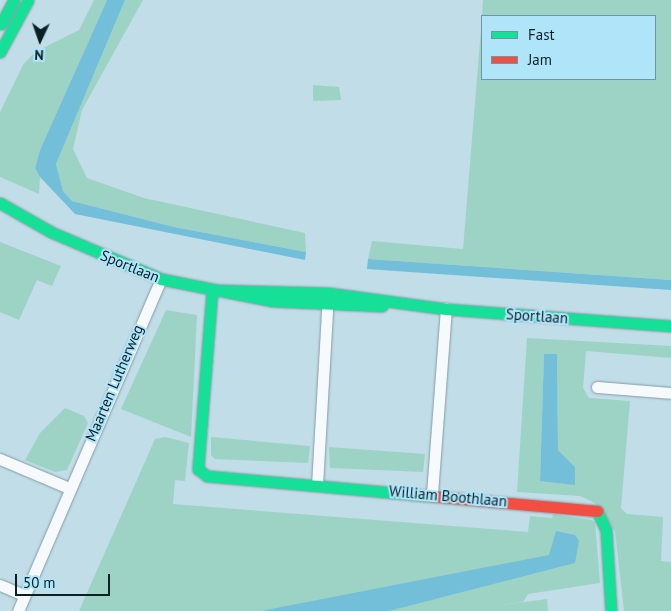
<!DOCTYPE html>
<html>
<head>
<meta charset="utf-8">
<style>
  body { margin:0 }
  #map { position:relative; width:671px; height:611px; overflow:hidden; background:#c1dde8; font-family:"PT Sans",sans-serif }
  div>[style] { position:absolute }
  [style*='--x'] { left:calc(var(--x)*1px); top:calc(var(--y)*1px); width:calc(var(--w)*1px); rotate:calc(var(--a)*1deg) }
  .green>* { inset:0; background:#9dd3c4 }
  .water>* { inset:0; background:#73bfd9 }
  .roads { filter:drop-shadow(0 0 1px #859ca4) drop-shadow(0 0 1px #859ca4) }
  .street>* { height:11px; margin:-5.5px; padding:0 5.5px; transform-origin:5.5px; border-radius:5.5px; background:#f6fafc }
  .fast>* { height:11px; margin:-5.5px; padding:0 5.5px; transform-origin:5.5px; border-radius:5.5px; background:#16e098 }
  .jam>* { height:11px; margin:-5.5px; padding:0 5.5px; transform-origin:5.5px; border-radius:5.5px; background:#f24e42 }
  span { translate:-50% -50%; white-space:nowrap; text-align:center; line-height:1.15; -webkit-text-stroke:4px #b0e5f9; paint-order:stroke }
  .street-label { font-size:15px; color:#0a2027 }
  .legend { position:absolute; left:481px; top:15px; width:175px; height:65px; box-sizing:border-box; background:#b0e5f9; border:1px solid #6e96a5; margin:0; padding:6px 9px; list-style:none; font-size:15px; color:#0a2027 }
  .legend li { display:flex; align-items:center; gap:10px; height:25px }
  .legend b { width:25px; border:1px solid #6e96a5 }
  .north { position:absolute; left:15px; top:15px; width:50px; height:50px; -webkit-text-stroke:4px #b0e5f9; paint-order:stroke; rotate:183deg; font-size:14px; font-weight:700; line-height:20px; text-align:center; color:#0a2027 }
  .north::after { content:''; display:block; margin:auto; width:18px; height:22px; background:#0a2027; clip-path:polygon(50% 0,100% 100%,50% 72%,0 100%) }
  .scale { position:absolute; left:15px; top:574px; width:95px; height:22px; box-sizing:border-box; border:2px solid #0a2027; border-top:0; padding-left:6px; font-size:15px; line-height:18px; white-space:nowrap; color:#0a2027; -webkit-text-stroke:4px #b0e5f9; paint-order:stroke }
</style>
</head>
<body>
<div id="map">
  <div class="green">
    <i style="clip-path:polygon(94px 0,107px 0,40px 150px,35px 168px,40px 177px,39px 194px,0 177px,0 112px,23px 65px,35px 52px,79px 30px)"></i>
    <i style="clip-path:polygon(125px 0,143px 0,82px 110px,73px 149px,87px 178px,144px 198px,305px 233px,306px 252px,174px 227px,72px 201px,63px 191px,56px 164px)"></i>
    <i style="clip-path:polygon(483px 0,671px 0,671px 280px,368px 259px,372px 241px,463px 249px,482px 17px,482px 79px,655px 79px,655px 16px,482px 16px)"></i>
    <i style="clip-path:polygon(313px 85px,339px 87px,341px 100px,313px 101px)"></i>
    <i style="clip-path:polygon(0 242px,61px 266px,52px 286px,37px 280px,19px 320px,0 312px)"></i>
    <i style="clip-path:polygon(166px 310px,197px 315px,191px 437px,121px 409px)"></i>
    <i style="clip-path:polygon(evenodd,527px 338px,671px 346px,671px 358px,586px 351px,583px 388px,589px 398px,630px 401px,621px 508px,627px 514px,663px 517px,661px 561px,671px 562px,671px 611px,624px 611px,615px 531px,595px 503px,580px 496px,517px 492px,527px 338px,544px 354px,557px 355px,558px 450px,575px 467px,540px 481px,544px 354px)"></i>
    <i style="clip-path:polygon(65px 408px,84px 416px,88px 423px,67px 470px,55px 472px,25px 460px,40px 433px)"></i>
    <i style="clip-path:polygon(165px 437px,189px 443px,185px 481px,175px 480px,173px 504px,528px 532px,530px 516px,552px 518px,553px 514px,591px 520px,595px 522px,600px 583px,528px 594px,523px 602px,494px 606px,547px 599px,548px 611px,79px 611px,155px 439px)"></i>
    <i style="clip-path:polygon(211px 437px,310px 446px,308px 463px,215px 459px,211px 455px)"></i>
    <i style="clip-path:polygon(329px 447px,425px 454px,423px 472px,330px 468px)"></i>
  </div>
  <div class="water">
    <i style="clip-path:polygon(107px 0,125px 0,56px 164px,63px 191px,72px 201px,174px 227px,306px 252px,305px 260px,75px 214px,40px 177px,35px 168px,40px 150px)"></i>
    <i style="clip-path:polygon(368px 259px,671px 280px,671px 290px,367px 269px)"></i>
    <i style="clip-path:polygon(544px 354px,557px 354px,558px 450px,575px 467px,575px 485px,540px 481px)"></i>
    <i style="clip-path:polygon(556px 531px,575px 535px,579px 541px,575px 563px,389px 611px,261px 611px,549px 555px)"></i>
  </div>
  <div class="roads">
    <div class="street">
      <i style="--x:597;--y:387;--w:74;--a:4.6"></i>
      <i style="--x:0;--y:459;--w:75;--a:22.8"></i>
      <i style="--x:317;--y:485;--w:188;--a:-86.7"></i>
      <i style="--x:432;--y:494;--w:186;--a:-85.7"></i>
      <i style="--x:0;--y:585;--w:26;--a:23"></i>
      <i style="--x:18;--y:611;--w:361;--a:-66.7"></i>
    </div>
    <div class="fast">
      <i style="--x:1;--y:24;--w:27;--a:-62"></i>
      <i style="--x:0;--y:52;--w:59;--a:-61.7"></i>
      <i style="--x:0;--y:203;--w:59;--a:29.6"></i>
      <i style="--x:51;--y:232;--w:120;--a:23.1"></i>
      <i style="--x:161;--y:279;--w:113;--a:11.2"></i>
      <i style="--x:272;--y:301;--w:110;--a:2.6"></i>
      <i style="--x:212;--y:290;--w:180;--a:94.5"></i>
      <i style="--x:198;--y:469;--w:11;--a:38"></i>
      <i style="--x:207;--y:476;--w:224;--a:5.1"></i>
      <i style="--x:212;--y:290;--w:116;--a:1.5"></i>
      <i style="--x:328;--y:293;--w:119;--a:7.7"></i>
      <i style="--x:446;--y:309;--w:226;--a:4.3"></i>
      <i style="--x:597;--y:511;--w:21;--a:65"></i>
      <i style="--x:606;--y:530;--w:81;--a:86.5"></i>
    </div>
    <div class="jam">
      <i style="--x:430;--y:496;--w:168;--a:5.1"></i>
    </div>
  </div>
  <div class="street-label">
    <span style="left:130px;top:266px;rotate:22deg">Sportlaan</span>
    <span style="left:537px;top:316px;rotate:4deg">Sportlaan</span>
    <span style="left:114px;top:383px;rotate:-67deg">Maarten Lutherweg</span>
    <span style="left:448px;top:496px;rotate:5deg">William Boothlaan</span>
  </div>
  <ul class="legend">
  <li><b style="height:6px;background:#16e098"></b>Fast</li>
  <li><b style="height:6px;background:#f24e42"></b>Jam</li>
  </ul>
  <div class="north">N</div>
  <div class="scale">50 m</div>
</div>
</body>
</html>
